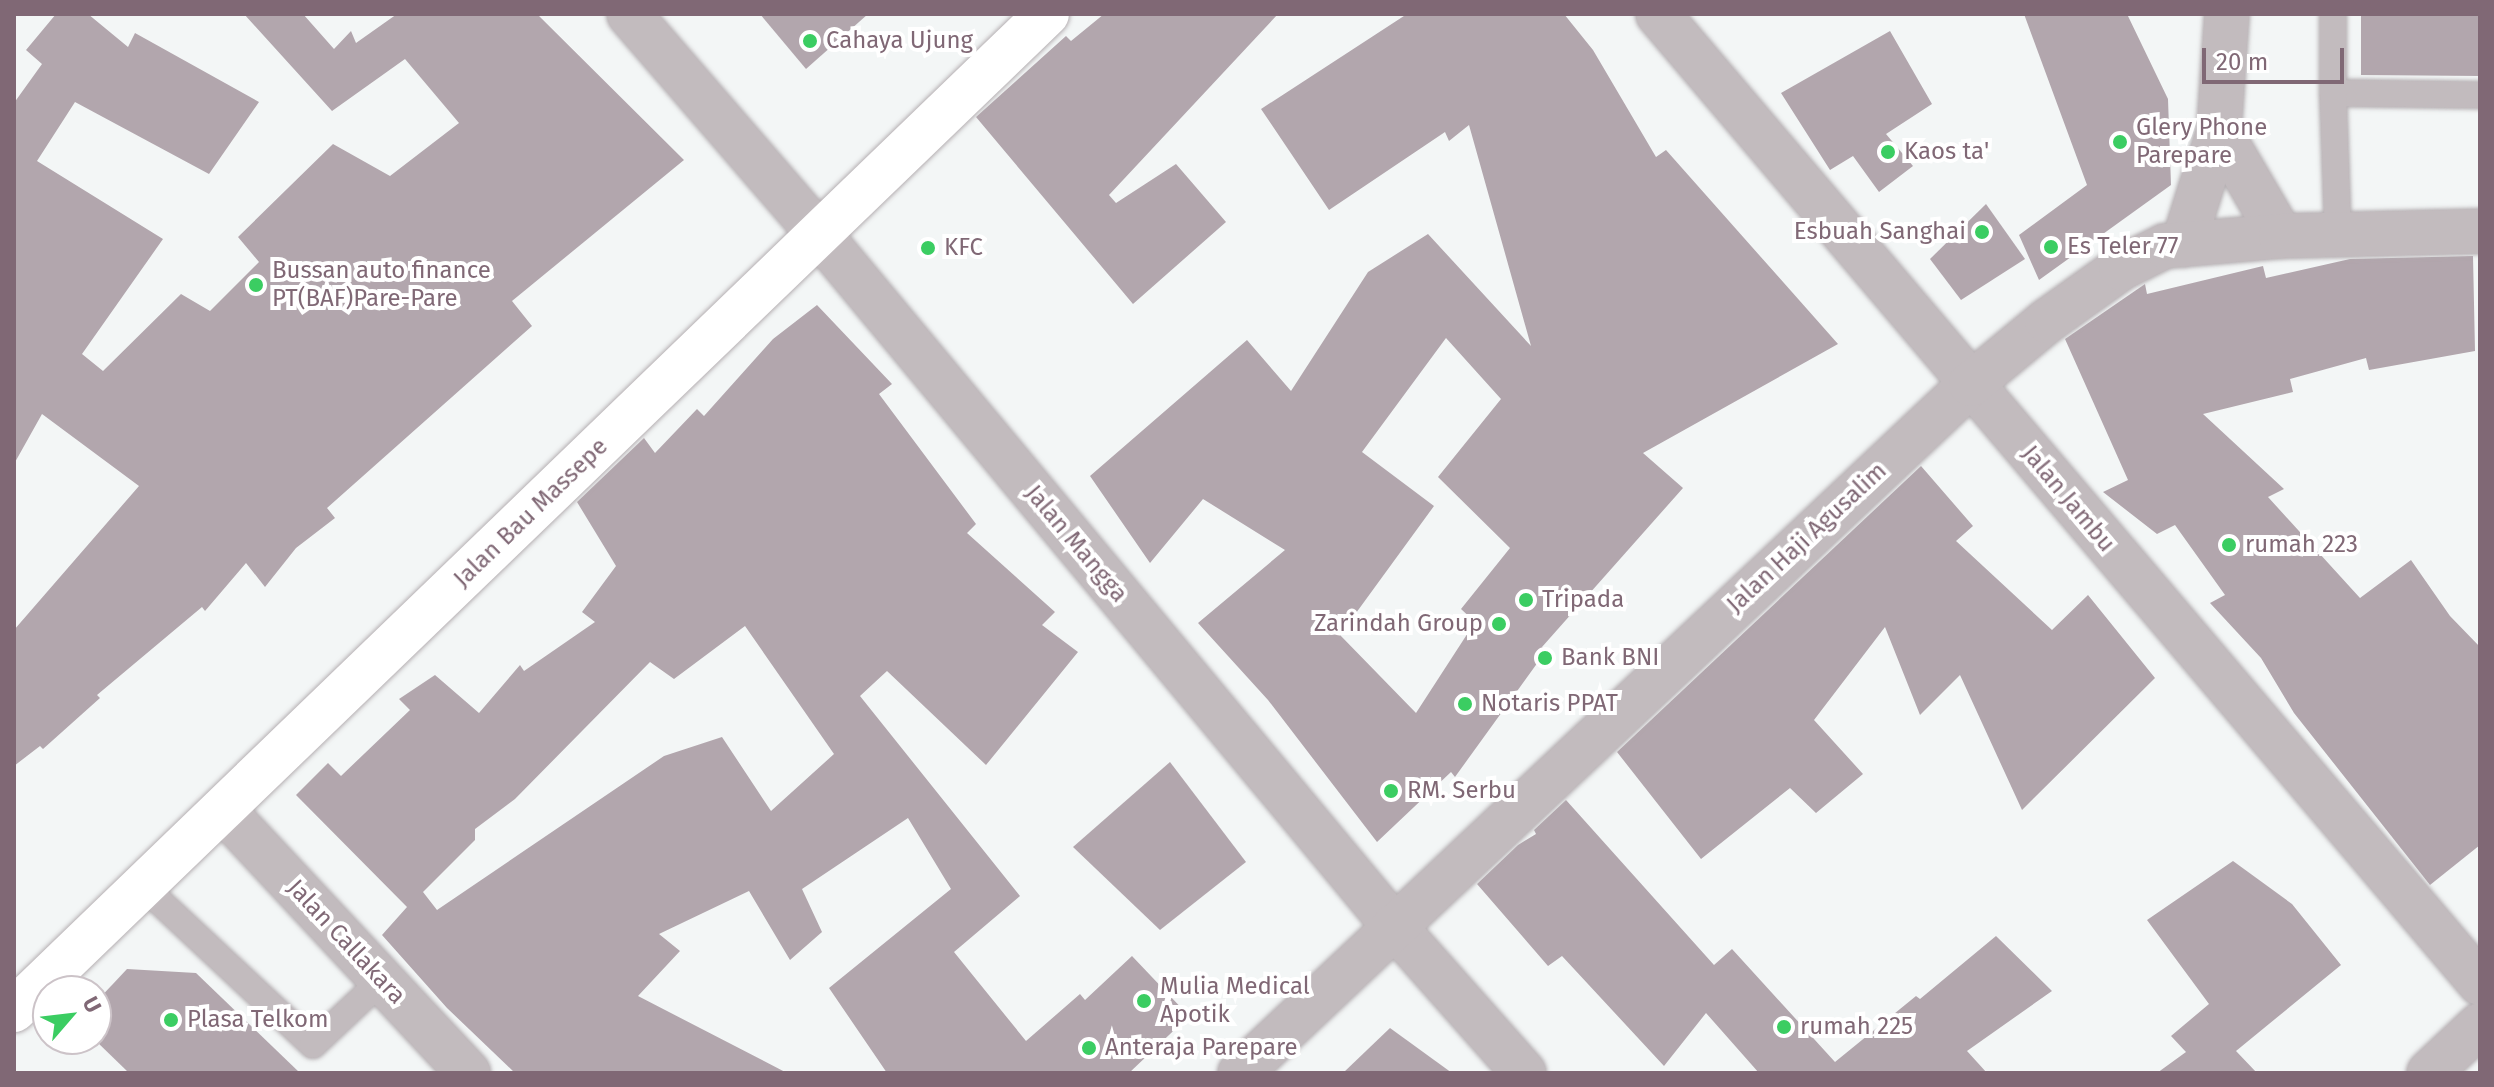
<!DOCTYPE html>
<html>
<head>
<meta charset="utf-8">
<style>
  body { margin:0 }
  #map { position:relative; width:2494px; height:1087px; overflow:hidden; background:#f3f6f6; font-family:"Fira Sans",sans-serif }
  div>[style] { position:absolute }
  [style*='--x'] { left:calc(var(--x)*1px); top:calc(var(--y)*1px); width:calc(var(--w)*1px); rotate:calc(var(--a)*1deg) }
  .building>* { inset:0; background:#b2a6ad }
  .roads { filter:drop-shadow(0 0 2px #b5afb2) drop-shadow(0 0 2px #b5afb2) }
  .service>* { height:26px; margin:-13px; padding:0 13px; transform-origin:13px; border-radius:13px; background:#c2bbbe }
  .minor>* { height:44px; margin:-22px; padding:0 22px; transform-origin:22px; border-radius:22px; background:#c2bbbe }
  .tertiary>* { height:44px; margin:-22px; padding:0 22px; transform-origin:22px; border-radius:22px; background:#c2bbbe }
  .trunk>* { height:44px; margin:-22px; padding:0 22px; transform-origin:22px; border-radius:22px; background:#fff }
  .dots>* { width:22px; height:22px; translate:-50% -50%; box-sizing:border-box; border:4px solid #fff; border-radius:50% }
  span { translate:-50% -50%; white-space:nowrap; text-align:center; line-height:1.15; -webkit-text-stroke:8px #fff; paint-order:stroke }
  .poi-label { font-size:24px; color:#806875 }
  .left { translate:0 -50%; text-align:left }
  .right { translate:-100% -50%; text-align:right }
  .street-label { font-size:24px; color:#806875 }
  .frame { position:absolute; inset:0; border:16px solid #806875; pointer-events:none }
  .north { position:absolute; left:32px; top:975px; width:80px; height:80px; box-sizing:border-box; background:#fff; border:2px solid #ccc3c8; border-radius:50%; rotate:62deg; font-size:22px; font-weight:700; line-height:32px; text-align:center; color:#806875 }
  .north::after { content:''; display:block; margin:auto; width:28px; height:36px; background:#3bcd62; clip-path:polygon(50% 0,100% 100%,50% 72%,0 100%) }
  .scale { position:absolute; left:2202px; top:48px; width:142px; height:36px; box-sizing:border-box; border:4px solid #806875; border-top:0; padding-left:10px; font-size:24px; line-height:28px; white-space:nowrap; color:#806875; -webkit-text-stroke:6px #fff; paint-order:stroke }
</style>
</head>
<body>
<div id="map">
  <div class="building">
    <i style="clip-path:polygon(56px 14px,88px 14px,128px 47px,135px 33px,259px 102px,209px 174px,75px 102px,37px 161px,163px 239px,82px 354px,103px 371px,181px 294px,210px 311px,259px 262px,238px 237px,333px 144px,390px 176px,459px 123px,405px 59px,332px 111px,244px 14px,303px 14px,334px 49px,351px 31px,356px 43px,397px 14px,537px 14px,684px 160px,512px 301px,532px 326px,327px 508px,335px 518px,296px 548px,265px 587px,246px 563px,205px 611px,202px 607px,97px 695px,100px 698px,43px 749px,40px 746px,14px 766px,14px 630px,139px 486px,42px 414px,14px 464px,14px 103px,42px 64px,26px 50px)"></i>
    <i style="clip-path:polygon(760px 14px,868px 14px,806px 69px)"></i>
    <i style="clip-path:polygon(1104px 14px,1278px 14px,1109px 195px,1116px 203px,1176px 164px,1226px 222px,1133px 304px,976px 117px,1066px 36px,1071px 41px)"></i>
    <i style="clip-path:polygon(evenodd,1407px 14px,1564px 14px,1593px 50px,1656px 157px,1666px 150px,1838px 344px,1643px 453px,1683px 488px,1542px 647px,1546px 651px,1455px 777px,1451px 772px,1377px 842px,1268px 700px,1198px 623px,1285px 550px,1203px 499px,1150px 563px,1090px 476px,1247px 340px,1291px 391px,1368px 272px,1428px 234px,1531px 346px,1469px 125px,1449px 141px,1445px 132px,1329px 210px,1261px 109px,1407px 14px,1446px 338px,1501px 399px,1438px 477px,1510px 548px,1461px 609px,1475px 622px,1416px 713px,1340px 635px,1434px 506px,1362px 452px,1446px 338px)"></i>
    <i style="clip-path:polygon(2024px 14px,2127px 14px,2168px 99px,2171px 185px,2039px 280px,2019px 235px,2087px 185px)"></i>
    <i style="clip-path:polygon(2361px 14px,2480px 14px,2480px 76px,2361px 75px)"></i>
    <i style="clip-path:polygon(1890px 31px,1932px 104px,1886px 134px,1913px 166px,1879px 192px,1853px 156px,1830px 170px,1781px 93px)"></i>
    <i style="clip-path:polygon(1986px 204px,2025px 259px,1961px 300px,1930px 259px)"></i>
    <i style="clip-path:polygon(2473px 256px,2475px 351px,2369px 370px,2366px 358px,2290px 379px,2293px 392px,2203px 414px,2284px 489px,2268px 497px,2360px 598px,2411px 560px,2450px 616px,2480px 647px,2480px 845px,2430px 885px,2294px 713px,2261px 658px,2210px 603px,2225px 595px,2175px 525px,2157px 534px,2103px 492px,2128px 480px,2065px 339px,2145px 284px,2147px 294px,2263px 266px,2266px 278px,2350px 259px)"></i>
    <i style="clip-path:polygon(evenodd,817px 305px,892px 384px,879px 394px,976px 524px,967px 533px,1055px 612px,1042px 625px,1078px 652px,986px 765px,887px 671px,860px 696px,1020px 896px,954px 952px,1026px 1041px,1080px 994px,1085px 1000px,1132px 956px,1189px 1016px,1129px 1073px,887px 1073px,829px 988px,951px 889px,908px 818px,802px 889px,822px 932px,790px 960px,749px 891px,659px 934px,680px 951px,638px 996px,787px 1073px,515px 1073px,447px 1008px,382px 935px,407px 907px,296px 795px,328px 763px,341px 776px,410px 710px,399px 699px,435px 675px,479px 713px,520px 665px,524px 671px,595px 622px,582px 612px,616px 566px,577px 502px,644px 438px,655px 453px,697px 409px,704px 416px,773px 339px,817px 305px,745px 626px,834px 754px,771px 811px,722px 737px,664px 756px,437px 910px,423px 892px,475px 840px,475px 829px,515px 799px,650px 662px,674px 679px,745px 626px)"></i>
    <i style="clip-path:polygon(1921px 466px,1973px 526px,1956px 541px,2052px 630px,2088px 595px,2155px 678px,2022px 810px,1960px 675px,1920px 715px,1885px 627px,1814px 720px,1863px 774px,1816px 813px,1790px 788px,1701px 859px,1617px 752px)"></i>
    <i style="clip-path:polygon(1170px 762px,1246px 862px,1160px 930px,1073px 847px)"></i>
    <i style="clip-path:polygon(1566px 800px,1714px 965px,1732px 949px,1835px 1062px,1916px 996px,1920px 999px,1996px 936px,2052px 991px,1967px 1051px,1987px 1073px,1759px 1073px,1706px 1013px,1664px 1066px,1562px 956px,1548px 966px,1477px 884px,1518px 845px,1536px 834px,1534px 830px)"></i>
    <i style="clip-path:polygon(2233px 861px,2292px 904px,2341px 965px,2236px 1051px,2257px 1073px,2157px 1073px,2186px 1052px,2171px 1036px,2209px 1004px,2147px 920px)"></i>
    <i style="clip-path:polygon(127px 969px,196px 973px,300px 1073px,129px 1073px,96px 1041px,96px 1002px)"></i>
    <i style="clip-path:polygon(1390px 1028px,1452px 1073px,1343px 1073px)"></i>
  </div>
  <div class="roads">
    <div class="service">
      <i style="--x:2333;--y:14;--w:79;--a:90"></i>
      <i style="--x:2333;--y:93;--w:147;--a:0.8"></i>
      <i style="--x:2333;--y:93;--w:140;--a:88"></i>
      <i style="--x:144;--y:887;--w:231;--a:43.1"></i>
      <i style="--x:313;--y:1045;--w:95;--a:-43.3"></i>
    </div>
    <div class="minor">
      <i style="--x:629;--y:14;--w:291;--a:49.2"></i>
      <i style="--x:819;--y:234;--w:900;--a:50.28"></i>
      <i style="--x:1394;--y:926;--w:196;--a:48.5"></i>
      <i style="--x:1658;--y:14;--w:1271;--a:49.69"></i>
      <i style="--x:224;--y:811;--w:358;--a:47"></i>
      <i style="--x:2429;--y:1073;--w:70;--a:-43.3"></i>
    </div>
    <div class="tertiary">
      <i style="--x:2219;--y:130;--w:123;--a:59.7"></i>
      <i style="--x:2183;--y:245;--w:121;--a:-72.6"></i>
      <i style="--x:2219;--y:130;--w:116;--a:-86.1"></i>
      <i style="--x:1240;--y:1073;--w:1005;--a:-43.31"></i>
      <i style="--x:1971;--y:384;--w:99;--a:-39.7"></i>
      <i style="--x:2047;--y:321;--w:91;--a:-35.6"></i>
      <i style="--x:2121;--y:268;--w:49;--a:-26.6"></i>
      <i style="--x:2165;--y:246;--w:116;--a:-4.9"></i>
      <i style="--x:2281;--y:236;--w:199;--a:-1.4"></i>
    </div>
    <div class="trunk">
      <i style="--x:14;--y:1010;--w:1435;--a:-43.96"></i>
    </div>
  </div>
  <div class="dots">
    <i style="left:810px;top:41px;background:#3bcd62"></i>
    <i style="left:2120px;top:142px;background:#3bcd62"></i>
    <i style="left:1888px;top:152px;background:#3bcd62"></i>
    <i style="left:1982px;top:232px;background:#3bcd62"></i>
    <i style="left:2051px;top:247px;background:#3bcd62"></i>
    <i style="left:928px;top:248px;background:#3bcd62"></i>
    <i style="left:256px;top:285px;background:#3bcd62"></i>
    <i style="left:2229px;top:545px;background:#3bcd62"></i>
    <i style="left:1526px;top:600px;background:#3bcd62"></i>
    <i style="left:1499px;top:624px;background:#3bcd62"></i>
    <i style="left:1545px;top:658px;background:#3bcd62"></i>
    <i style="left:1465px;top:704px;background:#3bcd62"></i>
    <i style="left:1391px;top:791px;background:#3bcd62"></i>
    <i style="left:1144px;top:1001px;background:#3bcd62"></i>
    <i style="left:171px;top:1020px;background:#3bcd62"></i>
    <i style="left:1784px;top:1027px;background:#3bcd62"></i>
    <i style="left:1089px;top:1048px;background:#3bcd62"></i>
  </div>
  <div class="poi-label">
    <span class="left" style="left:826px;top:41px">Cahaya Ujung</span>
    <span class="left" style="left:2136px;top:142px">Glery Phone<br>Parepare</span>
    <span class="left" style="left:1904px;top:152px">Kaos ta'</span>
    <span class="right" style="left:1966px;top:232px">Esbuah Sanghai</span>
    <span class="left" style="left:2067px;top:247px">Es Teler 77</span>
    <span class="left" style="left:944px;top:248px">KFC</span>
    <span class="left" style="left:272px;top:285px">Bussan auto finance<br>PT(BAF)Pare-Pare</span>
    <span class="left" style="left:2245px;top:545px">rumah 223</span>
    <span class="left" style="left:1542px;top:600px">Tripada</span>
    <span class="right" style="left:1483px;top:624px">Zarindah Group</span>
    <span class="left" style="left:1561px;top:658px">Bank BNI</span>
    <span class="left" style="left:1481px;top:704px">Notaris PPAT</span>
    <span class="left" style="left:1407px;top:791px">RM. Serbu</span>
    <span class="left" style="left:1160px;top:1001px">Mulia Medical<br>Apotik</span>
    <span class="left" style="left:187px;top:1020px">Plasa Telkom</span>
    <span class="left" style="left:1800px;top:1027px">rumah 225</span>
    <span class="left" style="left:1105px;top:1048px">Anteraja Parepare</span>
  </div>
  <div class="street-label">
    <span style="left:2068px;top:499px;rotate:50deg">Jalan Jambu</span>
    <span style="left:531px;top:513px;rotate:-44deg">Jalan Bau Massepe</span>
    <span style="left:1807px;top:538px;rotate:-43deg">Jalan Haji Agusalim</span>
    <span style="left:1076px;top:544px;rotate:50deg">Jalan Mangga</span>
    <span style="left:346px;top:942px;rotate:47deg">Jalan Callakara</span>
  </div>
  <div class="frame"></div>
  <div class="north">U</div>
  <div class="scale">20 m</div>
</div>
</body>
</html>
